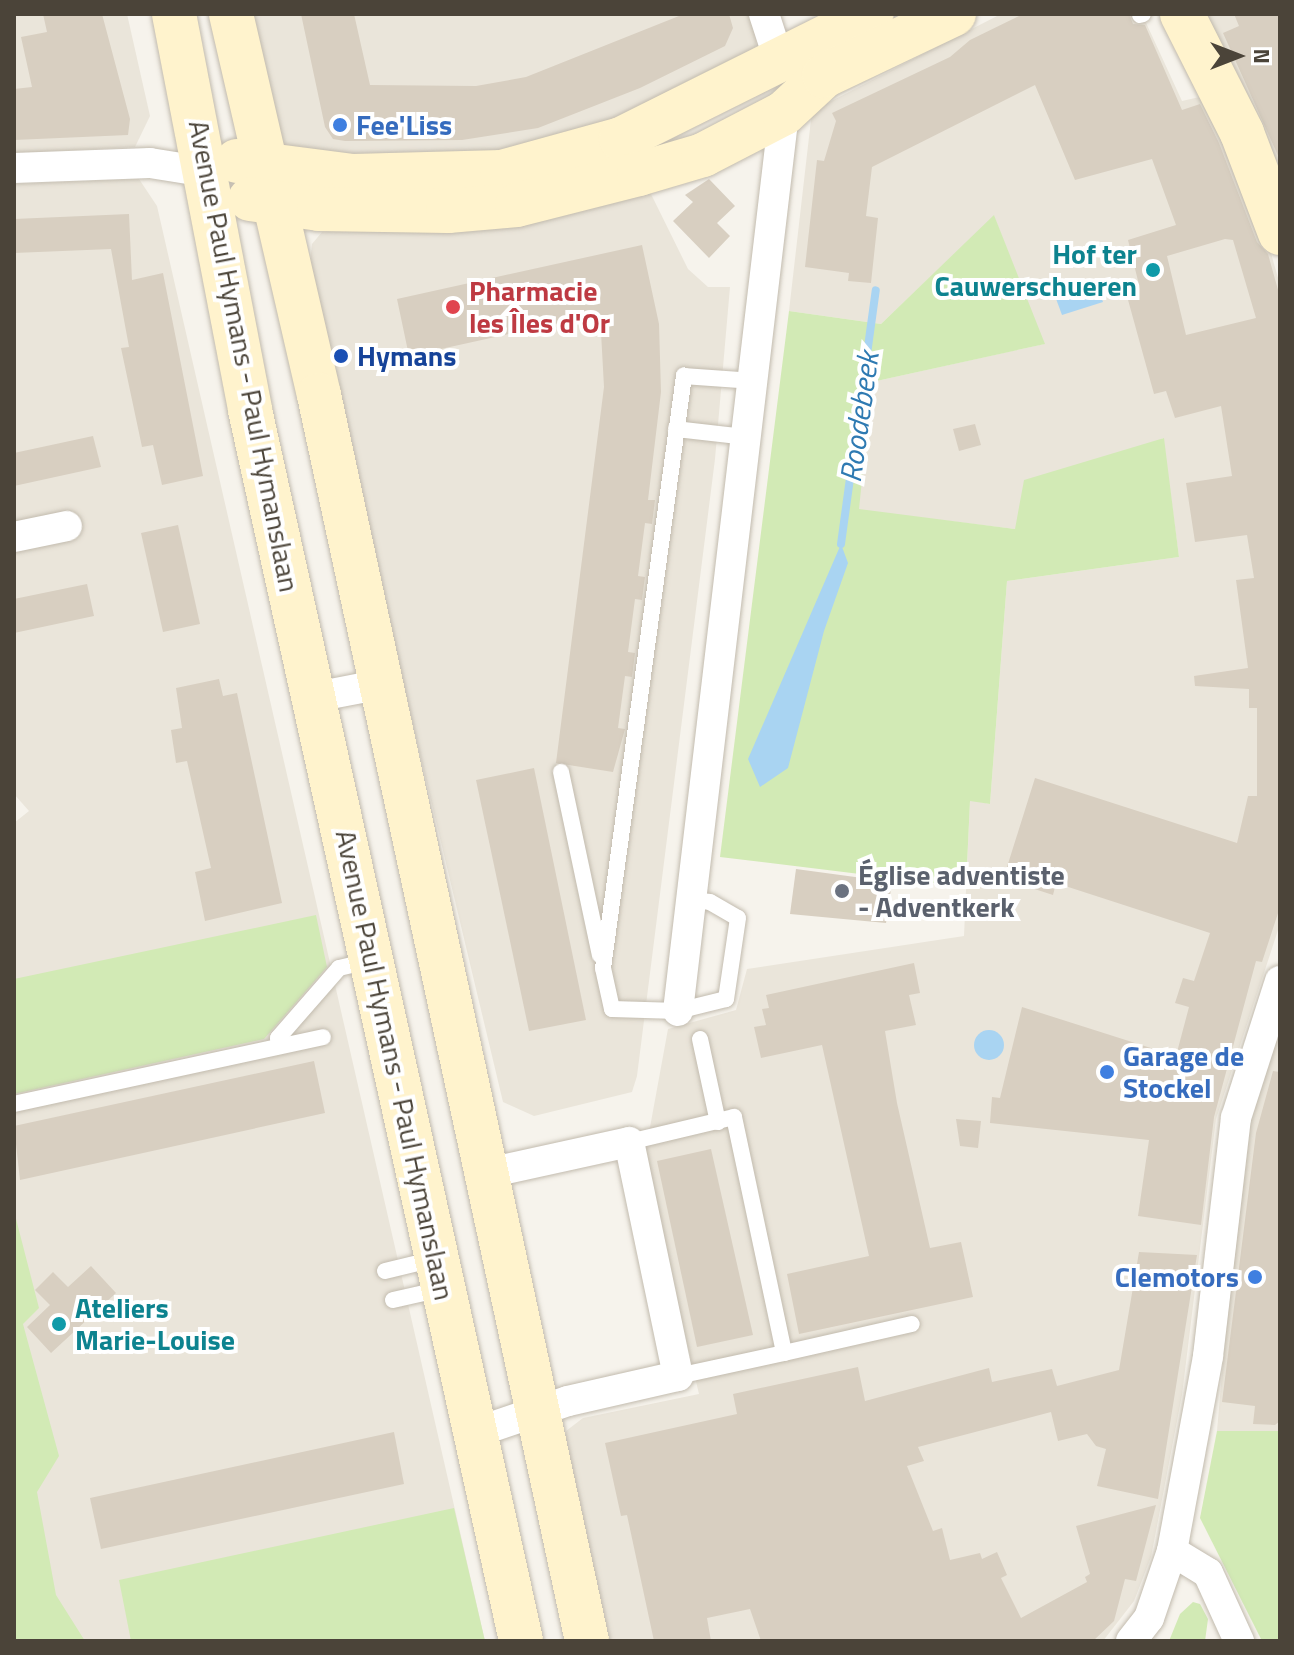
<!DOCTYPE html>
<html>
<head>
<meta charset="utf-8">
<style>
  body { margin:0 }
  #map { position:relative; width:1294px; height:1655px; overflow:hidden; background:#f6f3ec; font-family:"Titillium Web",sans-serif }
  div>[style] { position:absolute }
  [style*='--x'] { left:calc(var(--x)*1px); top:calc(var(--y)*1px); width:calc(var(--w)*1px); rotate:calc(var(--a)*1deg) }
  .residential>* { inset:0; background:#eae5da }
  .green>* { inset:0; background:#d2eab5 }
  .water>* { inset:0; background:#a9d4f2 }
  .round { border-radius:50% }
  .stream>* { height:8px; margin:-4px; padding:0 4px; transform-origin:4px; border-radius:4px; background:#a9d4f2 }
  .building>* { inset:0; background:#d8cfc1 }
  .roads { filter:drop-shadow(0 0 2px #c2bbae) drop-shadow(0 0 2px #c2bbae) }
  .lane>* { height:16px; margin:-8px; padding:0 8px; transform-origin:8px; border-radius:8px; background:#fff }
  .street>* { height:30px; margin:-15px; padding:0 15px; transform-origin:15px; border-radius:15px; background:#fff }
  .secondary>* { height:44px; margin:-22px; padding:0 22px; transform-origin:22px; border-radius:22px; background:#fff3cd }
  .dots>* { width:22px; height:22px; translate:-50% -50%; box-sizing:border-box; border:4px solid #fff; border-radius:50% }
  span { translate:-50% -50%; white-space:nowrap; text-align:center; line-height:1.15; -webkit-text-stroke:8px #fff; paint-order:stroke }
  .shop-label { font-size:28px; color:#366cbe; font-weight:700 }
  .left { translate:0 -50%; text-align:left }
  .right { translate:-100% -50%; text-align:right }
  .culture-label { font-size:28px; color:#0d838f; font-weight:700 }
  .health-label { font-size:28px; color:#be3a42; font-weight:700 }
  .street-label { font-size:28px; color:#4b4439 }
  .transit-label { font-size:28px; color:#164399; font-weight:700 }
  .worship-label { font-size:28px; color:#5b616d; font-weight:700 }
  .water-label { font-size:30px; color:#2e7ab2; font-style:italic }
  .frame { position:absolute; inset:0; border:16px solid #4b4439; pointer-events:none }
  .north { position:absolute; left:1198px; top:16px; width:80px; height:80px; -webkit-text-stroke:6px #fff; paint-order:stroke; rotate:90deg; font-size:22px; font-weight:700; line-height:32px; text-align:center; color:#4b4439 }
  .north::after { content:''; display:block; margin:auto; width:28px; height:36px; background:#4b4439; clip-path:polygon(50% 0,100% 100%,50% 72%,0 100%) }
</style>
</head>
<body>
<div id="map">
  <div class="residential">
    <i style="clip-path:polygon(14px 14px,127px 14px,150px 116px,135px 147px,14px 153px)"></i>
    <i style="clip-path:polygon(243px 14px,752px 14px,758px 31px,755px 49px,726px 78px,512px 157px,323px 165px,272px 139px)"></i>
    <i style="clip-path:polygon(1001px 14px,1142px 14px,1182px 101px,1204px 96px,1246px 165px,1280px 285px,1280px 924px,1216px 1119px,1182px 1395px,1151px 1557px,1134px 1601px,1103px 1641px,605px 1641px,564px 1458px,566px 1431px,583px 1418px,699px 1394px,644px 1160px,668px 1029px,736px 1010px,747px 969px,964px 936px,970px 800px,990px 804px,1007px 581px,1179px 557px,1163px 438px,1015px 529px,858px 510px,872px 382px,1044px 344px,994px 216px,881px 324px,789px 311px,812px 111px)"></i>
    <i style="clip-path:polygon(1206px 14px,1280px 14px,1280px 169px)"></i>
    <i style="clip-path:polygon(139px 179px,157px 206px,485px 1641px,14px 1641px,14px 823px,29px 811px,14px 794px,14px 184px)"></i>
    <i style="clip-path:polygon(650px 192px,688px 269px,708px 287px,730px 287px,715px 459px,637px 1076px,632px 1092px,534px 1116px,503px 1102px,371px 549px,310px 263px,312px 244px,322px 232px,340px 226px)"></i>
    <i style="clip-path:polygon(1280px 1013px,1280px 1431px,1217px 1431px,1243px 1131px)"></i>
  </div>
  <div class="green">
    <i style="clip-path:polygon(994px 215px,1045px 344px,872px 382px,859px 509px,1015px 529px,1024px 480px,1164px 438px,1179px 557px,1007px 581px,990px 804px,970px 801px,966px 887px,720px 857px,789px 311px,881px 324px)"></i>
    <i style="clip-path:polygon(316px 915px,327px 967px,264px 1039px,14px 1094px,14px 979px)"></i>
    <i style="clip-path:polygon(14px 1211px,39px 1308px,23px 1324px,59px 1456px,37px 1492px,56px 1595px,85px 1641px,14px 1641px)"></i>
    <i style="clip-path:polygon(1217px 1431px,1280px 1431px,1280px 1641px,1262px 1641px,1200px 1518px)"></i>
    <i style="clip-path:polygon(454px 1508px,485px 1641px,131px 1641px,119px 1580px)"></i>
    <i style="clip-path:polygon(1193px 1602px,1200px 1604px,1208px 1619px,1205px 1641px,1169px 1641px,1180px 1614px)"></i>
  </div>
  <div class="water">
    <i style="clip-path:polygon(1095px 282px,1103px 302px,1062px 315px,1055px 296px)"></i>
    <i style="clip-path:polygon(841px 544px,848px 563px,824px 631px,788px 768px,760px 787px,748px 759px)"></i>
    <i class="round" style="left:974px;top:1030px;width:30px;height:30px"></i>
  </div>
  <div class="stream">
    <i style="--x:841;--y:544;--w:256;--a:-82.2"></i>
  </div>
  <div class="building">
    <i style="clip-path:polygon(43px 14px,102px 14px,130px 119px,128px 135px,14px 140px,14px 89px,32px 87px,21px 37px,47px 32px)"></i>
    <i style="clip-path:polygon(301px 14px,354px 14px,370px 85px,476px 86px,526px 77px,684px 14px,729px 14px,733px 28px,725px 46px,640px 88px,538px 128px,462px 140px,345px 141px,333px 139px,325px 127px)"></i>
    <i style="clip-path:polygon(evenodd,1023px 14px,1129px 14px,1133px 24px,1145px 25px,1182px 110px,1200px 104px,1219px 143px,1257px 242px,1268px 254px,1280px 297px,1280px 907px,1262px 962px,1256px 961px,1214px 1117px,1201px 1225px,1138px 1216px,1149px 1140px,990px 1123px,992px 1097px,1000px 1098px,1022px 1007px,1176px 1056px,1189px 1007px,1175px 1003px,1183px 978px,1194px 981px,1210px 933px,1056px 883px,1053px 895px,1016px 883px,1019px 871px,1007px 867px,1035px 778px,1237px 843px,1248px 796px,1257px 796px,1257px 708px,1249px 708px,1249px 689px,1195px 686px,1194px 676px,1248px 668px,1236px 580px,1254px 578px,1247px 535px,1195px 542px,1186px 483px,1232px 476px,1221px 406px,1175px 418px,1166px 391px,1154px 394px,1125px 289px,1139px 285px,1128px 240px,1176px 225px,1152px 159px,1075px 180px,1035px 85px,872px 167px,866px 216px,878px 218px,871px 283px,848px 281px,849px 273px,805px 267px,817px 160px,824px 161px,836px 121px,832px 113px,950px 57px,970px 40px,1023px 14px,1225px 239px,1233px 240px,1256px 318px,1186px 335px,1167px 256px,1225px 239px)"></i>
    <i style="clip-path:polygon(1234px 14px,1280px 14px,1280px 160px,1223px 33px,1239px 26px)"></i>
    <i style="clip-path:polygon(709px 179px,735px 206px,717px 223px,730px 236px,709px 258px,673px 221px,693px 202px,685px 195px)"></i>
    <i style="clip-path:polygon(129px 214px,132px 280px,163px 273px,203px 476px,162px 485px,153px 445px,142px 447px,121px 348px,129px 347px,111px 249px,14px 253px,14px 219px)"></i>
    <i style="clip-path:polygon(642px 245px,659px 324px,661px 392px,648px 500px,655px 500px,652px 524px,645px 523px,638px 576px,645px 577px,644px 584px,642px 600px,635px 599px,628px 652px,635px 653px,632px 677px,625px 676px,618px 728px,625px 729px,613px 772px,556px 763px,604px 387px,600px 314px,409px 356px,397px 299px)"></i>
    <i style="clip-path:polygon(975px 424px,981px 445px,959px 451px,953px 429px)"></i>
    <i style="clip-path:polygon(93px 436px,101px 467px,14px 486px,14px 453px)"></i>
    <i style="clip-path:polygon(178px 525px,200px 624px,163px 632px,141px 533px)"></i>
    <i style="clip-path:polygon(87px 584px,94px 616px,14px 633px,14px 599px)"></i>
    <i style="clip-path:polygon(219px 679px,223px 696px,237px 693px,282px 903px,205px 921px,195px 872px,211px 868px,187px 761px,176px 763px,171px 730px,182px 728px,176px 688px)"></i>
    <i style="clip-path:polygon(534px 768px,586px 1020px,529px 1031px,476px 780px)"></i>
    <i style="clip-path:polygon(796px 869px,892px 882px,886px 923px,790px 914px)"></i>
    <i style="clip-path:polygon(914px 963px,920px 993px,909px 995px,916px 1025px,885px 1031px,897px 1103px,930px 1248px,961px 1242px,973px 1297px,799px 1334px,787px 1274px,869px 1256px,822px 1045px,761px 1058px,754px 1027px,766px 1025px,762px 1009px,769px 1008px,766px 995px)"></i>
    <i style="clip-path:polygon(314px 1061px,325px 1113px,20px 1180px,14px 1126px)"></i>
    <i style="clip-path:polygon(1273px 1071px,1280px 1072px,1280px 1421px,1275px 1425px,1253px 1424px,1255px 1406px,1222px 1402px,1256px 1133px)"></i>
    <i style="clip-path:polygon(956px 1119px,981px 1121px,978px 1148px,960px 1146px)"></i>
    <i style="clip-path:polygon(711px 1149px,753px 1335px,697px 1347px,657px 1161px)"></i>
    <i style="clip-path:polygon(1139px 1252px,1197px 1255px,1158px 1499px,1097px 1486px,1106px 1449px,1096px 1446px,1087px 1434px,1058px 1441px,1051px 1412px,918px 1447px,924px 1461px,907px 1466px,933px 1531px,942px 1528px,950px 1560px,980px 1553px,982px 1559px,997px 1552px,1007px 1575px,1001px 1578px,1021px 1618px,1087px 1582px,1085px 1577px,1090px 1574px,1076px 1526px,1156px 1505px,1136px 1581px,1125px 1579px,1114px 1621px,1093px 1641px,761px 1641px,750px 1609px,707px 1618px,711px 1641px,654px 1641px,627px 1515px,621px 1516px,605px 1443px,737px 1414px,733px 1394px,858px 1367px,865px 1401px,989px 1368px,992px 1382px,1052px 1369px,1057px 1386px,1119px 1370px)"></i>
    <i style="clip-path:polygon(91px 1266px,116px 1293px,51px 1353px,27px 1327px,50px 1305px,35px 1290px,53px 1272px,68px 1287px)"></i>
    <i style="clip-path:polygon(394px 1432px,404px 1484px,101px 1549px,90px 1498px)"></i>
  </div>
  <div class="roads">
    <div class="lane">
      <i style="--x:1140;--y:15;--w:3;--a:-18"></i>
      <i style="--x:676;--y:429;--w:70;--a:6.5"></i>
      <i style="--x:561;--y:772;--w:187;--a:78"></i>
      <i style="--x:692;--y:900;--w:18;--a:6"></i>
      <i style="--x:710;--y:902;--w:32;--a:30"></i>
      <i style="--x:738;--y:918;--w:82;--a:98.4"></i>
      <i style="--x:726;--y:999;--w:49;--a:166"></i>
      <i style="--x:678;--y:1011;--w:66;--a:-178.3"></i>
      <i style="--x:612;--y:1009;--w:42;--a:-102.4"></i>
      <i style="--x:603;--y:968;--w:598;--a:-82.21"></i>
      <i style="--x:684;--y:376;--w:69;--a:4.1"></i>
      <i style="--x:700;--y:1039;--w:85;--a:77.8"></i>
      <i style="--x:279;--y:1045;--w:7;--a:-98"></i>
      <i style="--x:278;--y:1038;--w:93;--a:-48.9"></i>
      <i style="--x:339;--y:968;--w:32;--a:-13"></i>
      <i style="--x:14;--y:1104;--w:316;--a:-12.2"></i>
      <i style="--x:629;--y:1142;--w:108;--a:-13.4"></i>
      <i style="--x:734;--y:1117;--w:241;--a:78"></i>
      <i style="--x:784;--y:1353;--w:108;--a:167.8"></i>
      <i style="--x:385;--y:1271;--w:51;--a:-13.5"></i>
      <i style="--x:393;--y:1300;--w:50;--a:-12.7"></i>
      <i style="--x:784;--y:1353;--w:131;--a:-12.8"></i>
    </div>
    <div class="street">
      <i style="--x:764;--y:14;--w:45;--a:72"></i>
      <i style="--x:14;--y:168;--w:136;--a:-2.1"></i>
      <i style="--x:150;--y:163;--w:57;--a:9.1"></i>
      <i style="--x:14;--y:537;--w:54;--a:-11.7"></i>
      <i style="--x:315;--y:697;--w:68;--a:-11"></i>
      <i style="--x:678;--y:1011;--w:904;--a:-83.27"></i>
      <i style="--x:477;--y:1432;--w:96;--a:-18.8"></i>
      <i style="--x:568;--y:1401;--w:113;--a:-12.8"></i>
      <i style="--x:678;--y:1376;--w:239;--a:-101.8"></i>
      <i style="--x:629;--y:1142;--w:144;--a:167.6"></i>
      <i style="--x:1172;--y:1551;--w:42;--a:31.4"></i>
      <i style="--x:1208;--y:1573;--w:75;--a:65.5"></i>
      <i style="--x:1131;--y:1641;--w:29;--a:-52"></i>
      <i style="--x:1149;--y:1618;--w:71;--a:-71.1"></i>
      <i style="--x:1172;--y:1551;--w:198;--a:-79.5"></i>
      <i style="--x:1208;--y:1356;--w:240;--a:-83.3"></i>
      <i style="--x:1236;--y:1118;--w:144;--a:-72.2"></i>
    </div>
    <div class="secondary">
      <i style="--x:174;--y:14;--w:403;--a:79.1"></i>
      <i style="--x:250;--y:410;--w:1260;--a:77.58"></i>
      <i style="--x:231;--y:14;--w:391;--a:77"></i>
      <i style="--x:319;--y:395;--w:1274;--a:77.86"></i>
      <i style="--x:1182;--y:14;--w:133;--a:63.2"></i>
      <i style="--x:1242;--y:133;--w:107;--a:69.2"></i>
      <i style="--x:237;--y:161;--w:117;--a:7.4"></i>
      <i style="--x:353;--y:176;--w:149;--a:-1.5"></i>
      <i style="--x:502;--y:172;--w:123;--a:-15.5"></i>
      <i style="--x:621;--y:139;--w:280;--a:-26.5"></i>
      <i style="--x:250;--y:199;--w:70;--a:8.2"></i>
      <i style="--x:319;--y:209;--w:129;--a:0.9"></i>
      <i style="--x:448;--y:211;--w:69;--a:-5"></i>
      <i style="--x:517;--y:205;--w:126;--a:-14.3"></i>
      <i style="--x:639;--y:174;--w:67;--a:-16.5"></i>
      <i style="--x:703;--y:155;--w:91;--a:-27.4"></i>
      <i style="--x:784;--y:113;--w:54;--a:-42.8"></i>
      <i style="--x:824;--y:76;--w:144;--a:-25.5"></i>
    </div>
  </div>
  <div class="dots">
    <i style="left:340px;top:125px;background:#3f7fe0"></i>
    <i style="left:1153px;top:270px;background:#0f9aa8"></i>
    <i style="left:453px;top:307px;background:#e0444e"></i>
    <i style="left:341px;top:356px;background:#1a4fb4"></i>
    <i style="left:842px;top:891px;background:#6b7280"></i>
    <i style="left:1107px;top:1072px;background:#3f7fe0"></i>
    <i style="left:1255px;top:1277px;background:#3f7fe0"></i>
    <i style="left:59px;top:1324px;background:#0f9aa8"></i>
  </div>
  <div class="shop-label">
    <span class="left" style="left:356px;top:125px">Fee'Liss</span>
    <span class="left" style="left:1123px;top:1072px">Garage de<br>Stockel</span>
    <span class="right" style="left:1239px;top:1277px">Clemotors</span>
  </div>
  <div class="culture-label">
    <span class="right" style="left:1137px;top:270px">Hof ter<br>Cauwerschueren</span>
    <span class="left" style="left:75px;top:1324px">Ateliers<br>Marie-Louise</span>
  </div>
  <div class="health-label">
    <span class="left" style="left:469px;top:307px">Pharmacie<br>les Îles d'Or</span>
  </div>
  <div class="street-label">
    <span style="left:244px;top:356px;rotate:79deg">Avenue Paul Hymans - Paul Hymanslaan</span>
    <span style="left:395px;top:1065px;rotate:78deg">Avenue Paul Hymans - Paul Hymanslaan</span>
  </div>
  <div class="transit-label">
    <span class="left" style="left:357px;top:356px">Hymans</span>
  </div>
  <div class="worship-label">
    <span class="left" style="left:858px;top:891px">Église adventiste<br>- Adventkerk</span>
  </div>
  <div class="water-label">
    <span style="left:859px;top:417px;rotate:-82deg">Roodebeek</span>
  </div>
  <div class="frame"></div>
  <div class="north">N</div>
</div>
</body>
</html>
